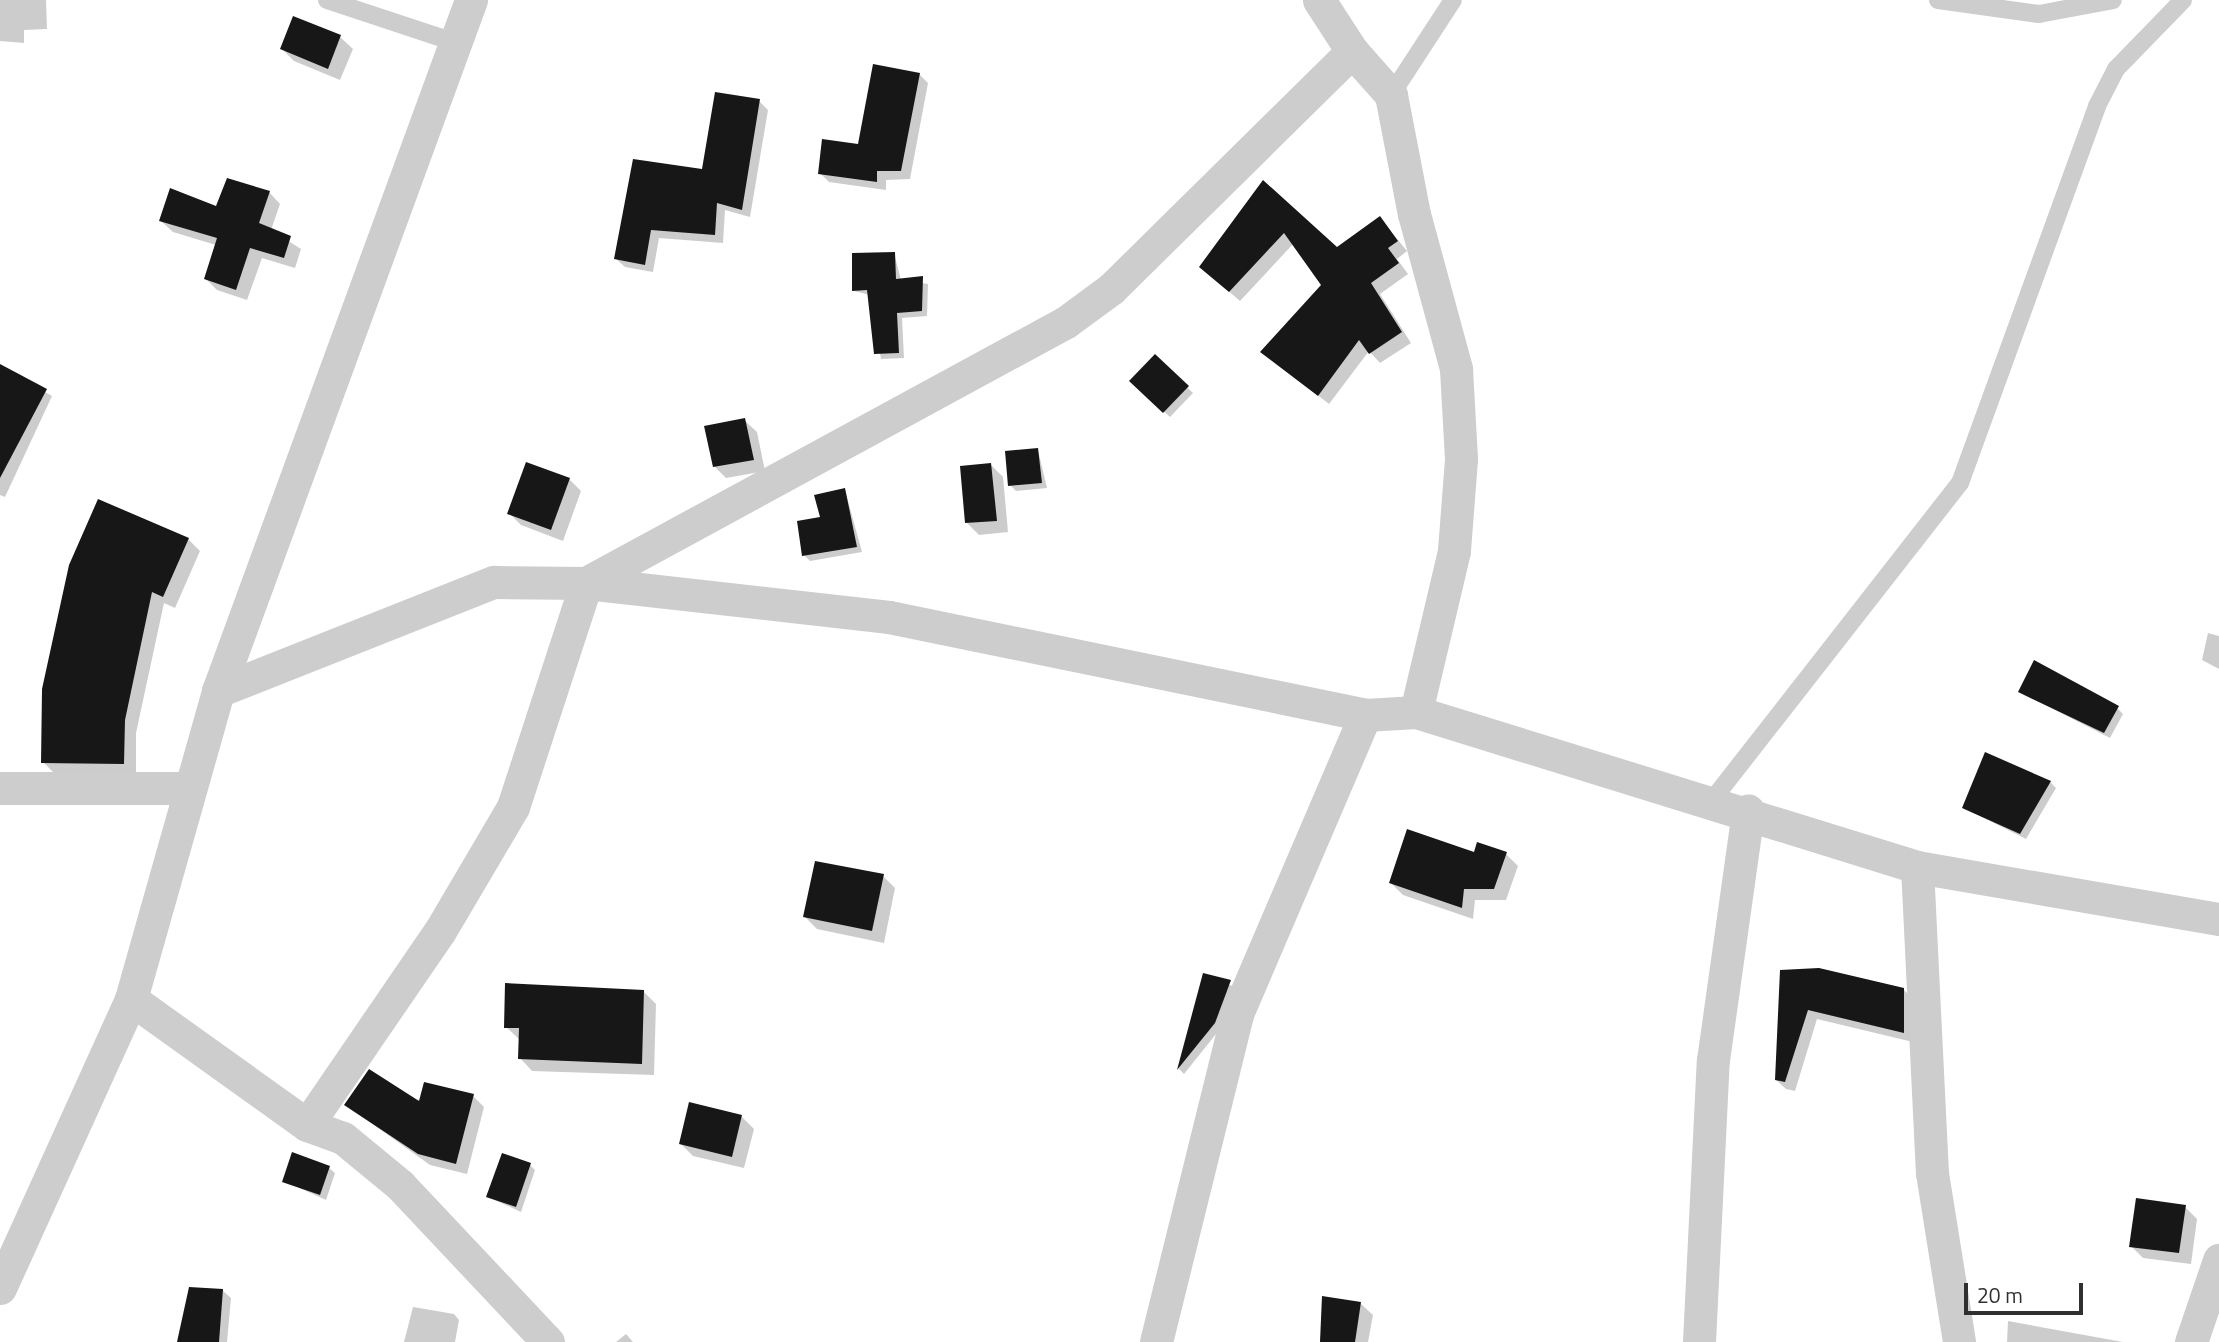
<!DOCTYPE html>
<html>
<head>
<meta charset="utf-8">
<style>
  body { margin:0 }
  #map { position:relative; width:2219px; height:1342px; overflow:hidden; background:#fff; font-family:"Titillium Web",sans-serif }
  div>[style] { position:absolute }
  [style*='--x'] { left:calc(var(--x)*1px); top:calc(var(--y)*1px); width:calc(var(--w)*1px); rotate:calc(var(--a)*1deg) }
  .shadow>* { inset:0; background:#0003 }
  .building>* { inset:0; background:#171717 }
  .lane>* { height:18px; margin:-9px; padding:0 9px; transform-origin:9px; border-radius:9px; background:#cdcdcd }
  .street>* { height:33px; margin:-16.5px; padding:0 16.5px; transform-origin:16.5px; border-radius:16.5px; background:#cdcdcd }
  span { translate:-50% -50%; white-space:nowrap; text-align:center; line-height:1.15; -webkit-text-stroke:7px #fff; paint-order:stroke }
  .scale { position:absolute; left:1964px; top:1283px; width:119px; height:32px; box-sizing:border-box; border:4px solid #303030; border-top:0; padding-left:9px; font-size:21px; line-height:24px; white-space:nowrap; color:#303030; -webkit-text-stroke:5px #fff; paint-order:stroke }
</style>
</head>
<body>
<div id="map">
  <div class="shadow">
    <i style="clip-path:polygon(0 0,46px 0,47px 29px,24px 30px,24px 43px,0 41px)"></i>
    <i style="clip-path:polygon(294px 18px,340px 37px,353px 49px,340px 80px,294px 61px,282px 49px)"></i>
    <i style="clip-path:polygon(919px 74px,928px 83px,910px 179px,886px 180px,886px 190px,829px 182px,820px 173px,859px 146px)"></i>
    <i style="clip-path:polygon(759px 101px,768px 110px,750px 217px,725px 210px,723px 243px,659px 238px,653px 272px,625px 267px,616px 259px,704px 171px)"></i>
    <i style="clip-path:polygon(1263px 183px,1337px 249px,1380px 218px,1407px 251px,1397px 259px,1408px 274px,1380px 294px,1411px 343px,1380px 363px,1369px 351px,1329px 404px,1263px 352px,1324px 285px,1294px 243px,1240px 301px,1201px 267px)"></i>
    <i style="clip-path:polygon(269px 192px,280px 204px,271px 230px,301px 249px,295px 268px,262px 258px,247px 300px,217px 290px,206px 279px,216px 245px,173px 232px,161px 221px)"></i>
    <i style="clip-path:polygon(894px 253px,901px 280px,928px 284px,927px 316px,902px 318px,904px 358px,881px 359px,870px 295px,854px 291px)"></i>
    <i style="clip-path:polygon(1155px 357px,1193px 393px,1170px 417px,1132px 381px)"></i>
    <i style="clip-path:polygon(0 366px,52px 396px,5px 497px,0 495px)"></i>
    <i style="clip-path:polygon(744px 420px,757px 432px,765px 471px,726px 478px,714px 466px)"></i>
    <i style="clip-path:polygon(1038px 450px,1047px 488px,1016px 491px,1010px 485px)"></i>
    <i style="clip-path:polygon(991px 465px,1003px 477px,1008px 532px,979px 535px,967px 523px)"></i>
    <i style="clip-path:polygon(569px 479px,581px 491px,563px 541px,521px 525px,509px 513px)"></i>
    <i style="clip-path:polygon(845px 490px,862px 552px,810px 561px,804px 555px,822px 519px)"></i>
    <i style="clip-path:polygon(188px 539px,200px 551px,175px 608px,164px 603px,136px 733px,136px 775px,55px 774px,43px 762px,44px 689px)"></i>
    <i style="clip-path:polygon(2208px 633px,2219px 636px,2219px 669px,2202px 660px)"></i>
    <i style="clip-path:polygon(2020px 692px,2117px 708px,2123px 714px,2110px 738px)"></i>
    <i style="clip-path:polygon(2050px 782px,2056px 788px,2026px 839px,1964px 808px)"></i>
    <i style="clip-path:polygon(1475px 854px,1506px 854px,1518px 866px,1506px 900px,1475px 900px,1473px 919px,1403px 895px,1391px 883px)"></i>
    <i style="clip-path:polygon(883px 876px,895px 888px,884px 943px,817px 929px,805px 917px)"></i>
    <i style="clip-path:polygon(1781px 972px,1903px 989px,1913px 999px,1913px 1042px,1817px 1019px,1795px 1091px,1786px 1089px,1776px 1080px)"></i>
    <i style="clip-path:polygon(1204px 975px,1235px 987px,1220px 1029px,1184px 1074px,1179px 1069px)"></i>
    <i style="clip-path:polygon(644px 992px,656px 1004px,654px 1075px,532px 1071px,520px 1058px,520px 1040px,506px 1027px)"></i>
    <i style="clip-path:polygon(473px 1096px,484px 1107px,467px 1174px,430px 1165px,346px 1105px)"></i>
    <i style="clip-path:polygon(741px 1116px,754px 1129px,744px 1168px,693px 1156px,681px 1144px)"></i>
    <i style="clip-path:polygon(530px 1165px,535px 1170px,521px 1212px,488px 1197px)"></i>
    <i style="clip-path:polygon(329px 1168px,335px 1173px,326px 1200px,284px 1181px)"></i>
    <i style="clip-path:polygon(2185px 1207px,2197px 1219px,2191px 1264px,2143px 1258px,2131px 1246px)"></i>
    <i style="clip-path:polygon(222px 1290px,231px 1298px,227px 1342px,179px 1342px)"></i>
    <i style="clip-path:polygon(1360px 1303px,1373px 1315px,1368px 1342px,1323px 1342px)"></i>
    <i style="clip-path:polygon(413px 1307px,454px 1314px,459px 1320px,455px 1342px,404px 1342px)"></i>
    <i style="clip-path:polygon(2008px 1321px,2123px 1342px,2007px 1342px)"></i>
    <i style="clip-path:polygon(626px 1334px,633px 1342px,616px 1342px)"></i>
  </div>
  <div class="building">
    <i style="clip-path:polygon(293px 16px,341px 35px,328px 69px,280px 49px)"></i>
    <i style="clip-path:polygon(873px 64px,920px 73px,901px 171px,877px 171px,877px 182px,818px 174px,822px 139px,858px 144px)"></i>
    <i style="clip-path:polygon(715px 92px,760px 99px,742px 210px,717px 203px,715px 235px,651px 230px,645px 265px,614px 259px,633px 159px,702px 169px)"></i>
    <i style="clip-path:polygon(227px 178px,270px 191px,259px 223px,291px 236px,284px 258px,250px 248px,236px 290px,204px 279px,217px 238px,159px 221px,170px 188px,216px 206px)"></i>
    <i style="clip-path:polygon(1263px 180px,1337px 247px,1380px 216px,1398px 241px,1388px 248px,1399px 263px,1371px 283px,1402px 332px,1369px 354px,1359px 340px,1318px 396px,1260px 352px,1321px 285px,1284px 233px,1229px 292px,1199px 267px)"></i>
    <i style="clip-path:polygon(895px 252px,896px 279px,923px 276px,922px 311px,897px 313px,899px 353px,874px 354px,867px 290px,852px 291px,852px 253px)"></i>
    <i style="clip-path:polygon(1155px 354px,1189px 386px,1163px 413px,1129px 381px)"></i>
    <i style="clip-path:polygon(0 364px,47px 389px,0 478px)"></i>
    <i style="clip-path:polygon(745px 418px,754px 460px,713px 467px,704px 426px)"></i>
    <i style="clip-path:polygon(1038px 448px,1042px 483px,1008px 486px,1005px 451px)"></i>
    <i style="clip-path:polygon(526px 462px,570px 478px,551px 530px,507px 514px)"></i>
    <i style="clip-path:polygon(991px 463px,997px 521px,965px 523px,960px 466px)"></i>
    <i style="clip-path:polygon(845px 488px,857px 547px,802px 556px,797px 521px,820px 517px,814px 495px)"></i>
    <i style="clip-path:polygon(98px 499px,189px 538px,163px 597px,152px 592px,125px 720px,124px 764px,41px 763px,42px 689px,69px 565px)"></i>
    <i style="clip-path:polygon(2034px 660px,2119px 706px,2104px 733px,2018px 692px)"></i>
    <i style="clip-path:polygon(1985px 752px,2051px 781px,2020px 834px,1962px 808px)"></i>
    <i style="clip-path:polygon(1407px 829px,1474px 852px,1477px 842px,1507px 852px,1494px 889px,1464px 889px,1462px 908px,1389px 883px)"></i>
    <i style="clip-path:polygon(815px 861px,884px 874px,872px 931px,803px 917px)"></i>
    <i style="clip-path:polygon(1819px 968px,1904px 988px,1904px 1033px,1808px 1010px,1785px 1082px,1775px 1080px,1780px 970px)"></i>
    <i style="clip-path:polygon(1203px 973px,1231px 980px,1215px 1023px,1177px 1070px)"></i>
    <i style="clip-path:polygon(505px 983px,644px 990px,642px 1064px,518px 1059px,519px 1028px,504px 1028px)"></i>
    <i style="clip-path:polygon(369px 1069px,419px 1101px,424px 1082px,474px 1094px,456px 1164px,418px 1154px,344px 1105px)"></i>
    <i style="clip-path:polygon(689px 1102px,742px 1115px,732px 1157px,679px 1144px)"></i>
    <i style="clip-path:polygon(292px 1152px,330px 1166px,320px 1195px,282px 1182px)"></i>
    <i style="clip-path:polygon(502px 1153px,531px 1163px,516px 1207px,486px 1197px)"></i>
    <i style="clip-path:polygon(2136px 1198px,2186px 1205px,2179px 1253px,2129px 1247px)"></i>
    <i style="clip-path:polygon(189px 1287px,223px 1289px,219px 1342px,177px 1342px)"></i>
    <i style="clip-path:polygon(1322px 1296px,1361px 1302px,1355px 1342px,1320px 1342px)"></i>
  </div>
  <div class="lane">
    <i style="--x:327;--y:0;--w:131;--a:18.3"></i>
    <i style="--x:1938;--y:0;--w:102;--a:7.9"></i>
    <i style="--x:2039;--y:14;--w:75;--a:-10.7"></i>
    <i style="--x:1391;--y:95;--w:113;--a:-56.9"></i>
    <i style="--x:1713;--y:799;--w:401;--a:-52"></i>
    <i style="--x:1960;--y:483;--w:401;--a:-70"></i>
    <i style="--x:2097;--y:106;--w:42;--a:-62.8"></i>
    <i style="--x:2116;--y:69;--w:96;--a:-45.8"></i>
  </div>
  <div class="street">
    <i style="--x:1319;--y:0;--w:61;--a:57.1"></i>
    <i style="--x:1352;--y:51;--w:59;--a:48.4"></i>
    <i style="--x:1391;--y:95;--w:121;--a:79.1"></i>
    <i style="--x:1414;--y:214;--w:161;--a:74.8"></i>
    <i style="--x:1456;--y:369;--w:90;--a:86.8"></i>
    <i style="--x:1461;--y:459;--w:92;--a:94.4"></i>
    <i style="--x:1454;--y:551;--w:165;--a:103.3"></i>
    <i style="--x:218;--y:691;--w:297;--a:-21.6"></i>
    <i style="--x:494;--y:582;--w:92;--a:0.6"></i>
    <i style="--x:586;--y:583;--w:305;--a:6.4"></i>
    <i style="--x:889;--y:617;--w:486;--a:11.6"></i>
    <i style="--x:1365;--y:715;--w:51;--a:-3.4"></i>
    <i style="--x:1416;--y:712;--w:524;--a:17.19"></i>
    <i style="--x:1917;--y:867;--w:306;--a:9.8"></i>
    <i style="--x:0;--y:788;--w:187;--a:0"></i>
    <i style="--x:1917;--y:867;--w:306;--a:87.2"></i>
    <i style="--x:1932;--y:1173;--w:171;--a:80.9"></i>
    <i style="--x:131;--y:999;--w:216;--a:35.6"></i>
    <i style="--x:307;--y:1125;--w:38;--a:20"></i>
    <i style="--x:343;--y:1138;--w:74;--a:39.5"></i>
    <i style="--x:400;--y:1185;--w:216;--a:46.7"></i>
    <i style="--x:307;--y:1125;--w:235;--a:-55.6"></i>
    <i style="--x:440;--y:931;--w:144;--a:-59.5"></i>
    <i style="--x:513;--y:807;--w:236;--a:-71.9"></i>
    <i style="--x:586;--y:583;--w:546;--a:-28.54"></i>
    <i style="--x:1066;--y:322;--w:56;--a:-36.3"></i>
    <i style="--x:1111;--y:289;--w:339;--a:-44.6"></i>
    <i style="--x:0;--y:1288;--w:317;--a:-65.6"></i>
    <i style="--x:131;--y:999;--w:320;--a:-74.2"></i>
    <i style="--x:218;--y:691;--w:736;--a:-69.89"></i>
    <i style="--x:1156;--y:1342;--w:338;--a:-76.1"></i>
    <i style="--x:1237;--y:1014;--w:325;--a:-66.8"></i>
    <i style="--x:1699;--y:1342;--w:282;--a:-87.2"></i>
    <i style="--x:1713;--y:1060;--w:252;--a:-82"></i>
    <i style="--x:2191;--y:1342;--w:87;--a:-71.1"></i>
  </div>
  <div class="scale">20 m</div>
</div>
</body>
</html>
